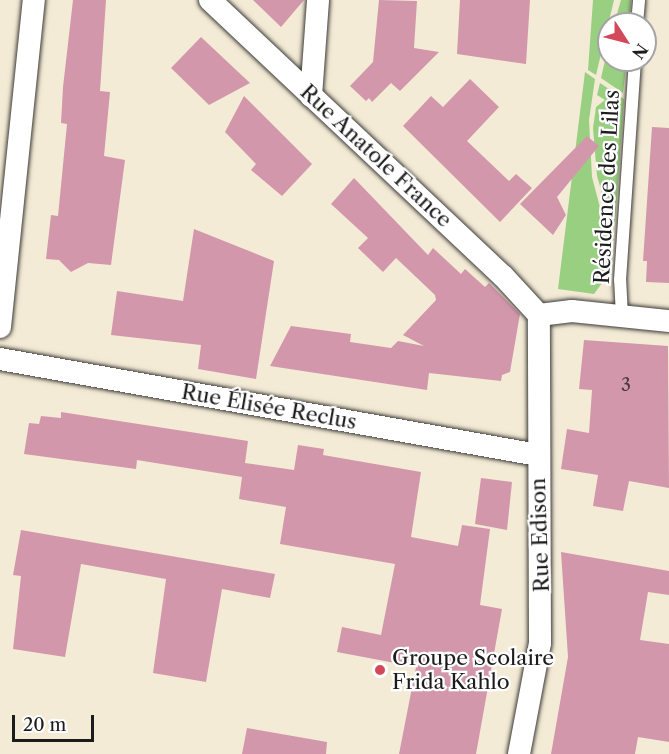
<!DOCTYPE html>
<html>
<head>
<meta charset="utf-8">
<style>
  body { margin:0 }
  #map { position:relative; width:669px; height:754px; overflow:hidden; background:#f4ebd6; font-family:"Libre Caslon Text",serif }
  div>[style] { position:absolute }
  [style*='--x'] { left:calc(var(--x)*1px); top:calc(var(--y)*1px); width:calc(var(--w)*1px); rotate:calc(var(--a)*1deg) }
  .green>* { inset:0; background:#99cf81 }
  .building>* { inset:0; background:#d397ac }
  .roads { filter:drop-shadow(0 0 2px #3c3b38) drop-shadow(0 0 2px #3c3b38) }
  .lane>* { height:12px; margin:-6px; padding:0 6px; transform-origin:6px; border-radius:6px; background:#fff }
  .street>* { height:22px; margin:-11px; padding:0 11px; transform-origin:11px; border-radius:11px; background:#fff }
  .dots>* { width:16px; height:16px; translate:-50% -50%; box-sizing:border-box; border:3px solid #fff; border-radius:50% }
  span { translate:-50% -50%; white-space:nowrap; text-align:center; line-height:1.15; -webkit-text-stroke:4.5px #fff; paint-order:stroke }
  .number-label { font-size:18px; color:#4a3b40 }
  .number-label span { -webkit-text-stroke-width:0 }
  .street-label { font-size:21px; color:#1c1c1c }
  .poi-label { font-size:21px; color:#1c1c1c }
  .left { translate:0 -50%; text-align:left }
  .north { position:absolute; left:597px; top:12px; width:60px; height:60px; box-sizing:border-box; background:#fff; border:2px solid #a4a4a4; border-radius:50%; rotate:126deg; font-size:16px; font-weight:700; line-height:24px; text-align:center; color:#1c1c1c }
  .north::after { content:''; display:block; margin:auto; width:21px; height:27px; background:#d1495b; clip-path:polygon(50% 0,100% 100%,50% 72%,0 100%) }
  .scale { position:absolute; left:12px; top:715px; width:82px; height:27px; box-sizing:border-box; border:3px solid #1c1c1c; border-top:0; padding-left:8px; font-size:18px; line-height:21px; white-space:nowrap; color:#1c1c1c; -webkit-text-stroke:4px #fff; paint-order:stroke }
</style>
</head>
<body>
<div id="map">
  <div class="green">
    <i style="clip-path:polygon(593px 0,614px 0,596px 75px,588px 70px)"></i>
    <i style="clip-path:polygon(621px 0,631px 0,629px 24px,614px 24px)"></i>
    <i style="clip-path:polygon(609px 43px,609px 60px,627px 60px,623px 93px,601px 78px)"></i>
    <i style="clip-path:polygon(585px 72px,595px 79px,589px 120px,592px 177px,602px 215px,614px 233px,610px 280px,605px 279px,594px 294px,558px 289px)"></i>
    <i style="clip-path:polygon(600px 83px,624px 99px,615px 224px,609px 217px,597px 176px,593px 128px,596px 107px,605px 100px,597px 95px)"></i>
  </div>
  <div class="building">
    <i style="clip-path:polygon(73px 0,106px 0,100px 91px,110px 92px,104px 156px,125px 160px,111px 265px,88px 263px,71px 272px,59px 260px,46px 259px,51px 215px,58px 216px,67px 124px,61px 123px,63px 87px)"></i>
    <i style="clip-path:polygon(253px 0,304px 0,281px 27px)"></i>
    <i style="clip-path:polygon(379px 0,417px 1px,414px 48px,439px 52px,400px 91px,391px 83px,372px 102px,369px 98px,366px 101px,350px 86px,373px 62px)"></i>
    <i style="clip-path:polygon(460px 0,530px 0,526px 64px,457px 54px)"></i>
    <i style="clip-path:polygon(201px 37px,250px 83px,209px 105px,171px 68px)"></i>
    <i style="clip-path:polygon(470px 79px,499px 107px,467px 141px,509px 181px,516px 174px,532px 188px,500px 222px,403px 126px,431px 96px,443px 107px)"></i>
    <i style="clip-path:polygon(244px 96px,312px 164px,282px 196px,251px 170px,256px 164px,225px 132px)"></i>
    <i style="clip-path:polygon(652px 127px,669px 128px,669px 283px,646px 282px,647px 261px,643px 261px)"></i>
    <i style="clip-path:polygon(587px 136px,599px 146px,557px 197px,566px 215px,553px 235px,520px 204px)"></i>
    <i style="clip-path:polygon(354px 178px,428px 255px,433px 248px,461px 274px,465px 269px,485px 287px,489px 283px,520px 314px,510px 372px,502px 375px,501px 381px,429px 373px,427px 390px,270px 366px,291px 326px,351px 334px,350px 342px,391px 348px,398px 341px,424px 346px,403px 335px,436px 300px,435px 295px,396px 258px,383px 272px,358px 248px,368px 238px,331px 204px)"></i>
    <i style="clip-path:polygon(194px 229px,274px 261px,256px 379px,198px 369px,201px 345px,111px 335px,117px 291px,183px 301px)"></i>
    <i style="clip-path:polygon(584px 340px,668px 346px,669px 488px,629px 481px,623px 511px,593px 506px,598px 475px,561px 469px,567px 429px,589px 433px,592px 390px,579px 389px)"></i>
    <i style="clip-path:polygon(61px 412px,248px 441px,245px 463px,294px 470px,298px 445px,324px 449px,323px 455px,421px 472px,411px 537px,458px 546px,462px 525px,490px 529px,480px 605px,502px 609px,476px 754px,399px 754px,416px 667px,337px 652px,342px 627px,381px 635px,395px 564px,280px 544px,286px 507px,239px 499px,242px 477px,137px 460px,136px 469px,24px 454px,29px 423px,39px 424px,41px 416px,61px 418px)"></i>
    <i style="clip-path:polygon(481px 478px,512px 482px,507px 530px,475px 524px)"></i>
    <i style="clip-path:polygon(21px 530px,275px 574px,270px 598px,222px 589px,206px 682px,153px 673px,166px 579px,81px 564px,65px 657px,13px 649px,21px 576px,13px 575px)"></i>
    <i style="clip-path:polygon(561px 552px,669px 571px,669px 595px,648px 592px,640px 640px,669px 644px,669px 742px,638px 737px,635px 754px,551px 754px,568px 657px)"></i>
    <i style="clip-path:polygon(247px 728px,327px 742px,326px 754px,242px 754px)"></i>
  </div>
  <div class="roads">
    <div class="lane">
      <i style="--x:637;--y:24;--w:24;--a:-85"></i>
      <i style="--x:622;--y:316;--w:36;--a:-93"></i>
      <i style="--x:620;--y:280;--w:221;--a:-86.1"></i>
    </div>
    <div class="street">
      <i style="--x:210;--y:0;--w:403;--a:43.3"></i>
      <i style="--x:503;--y:276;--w:53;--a:47.3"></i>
      <i style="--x:311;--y:96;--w:96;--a:-85.8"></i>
      <i style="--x:539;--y:315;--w:33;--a:-7"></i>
      <i style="--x:572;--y:311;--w:98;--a:5.9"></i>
      <i style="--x:0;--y:327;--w:329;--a:-84.1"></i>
      <i style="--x:0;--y:359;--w:546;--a:10.12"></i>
      <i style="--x:519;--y:754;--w:113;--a:-79.3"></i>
      <i style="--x:540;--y:643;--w:328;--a:-90.2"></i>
    </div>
  </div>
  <div class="dots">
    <i style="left:380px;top:670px;background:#d1495b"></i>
  </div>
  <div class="number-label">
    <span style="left:626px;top:385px">3</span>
  </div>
  <div class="street-label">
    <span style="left:376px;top:156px;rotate:43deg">Rue Anatole France</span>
    <span style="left:607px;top:187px;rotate:-87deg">Résidence des Lilas</span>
    <span style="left:269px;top:407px;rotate:10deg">Rue Élisée Reclus</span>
    <span style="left:540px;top:535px;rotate:-92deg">Rue Edison</span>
  </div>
  <div class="poi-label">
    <span class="left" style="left:392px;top:670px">Groupe Scolaire<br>Frida Kahlo</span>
  </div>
  <div class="north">N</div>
  <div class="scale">20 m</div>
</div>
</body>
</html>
